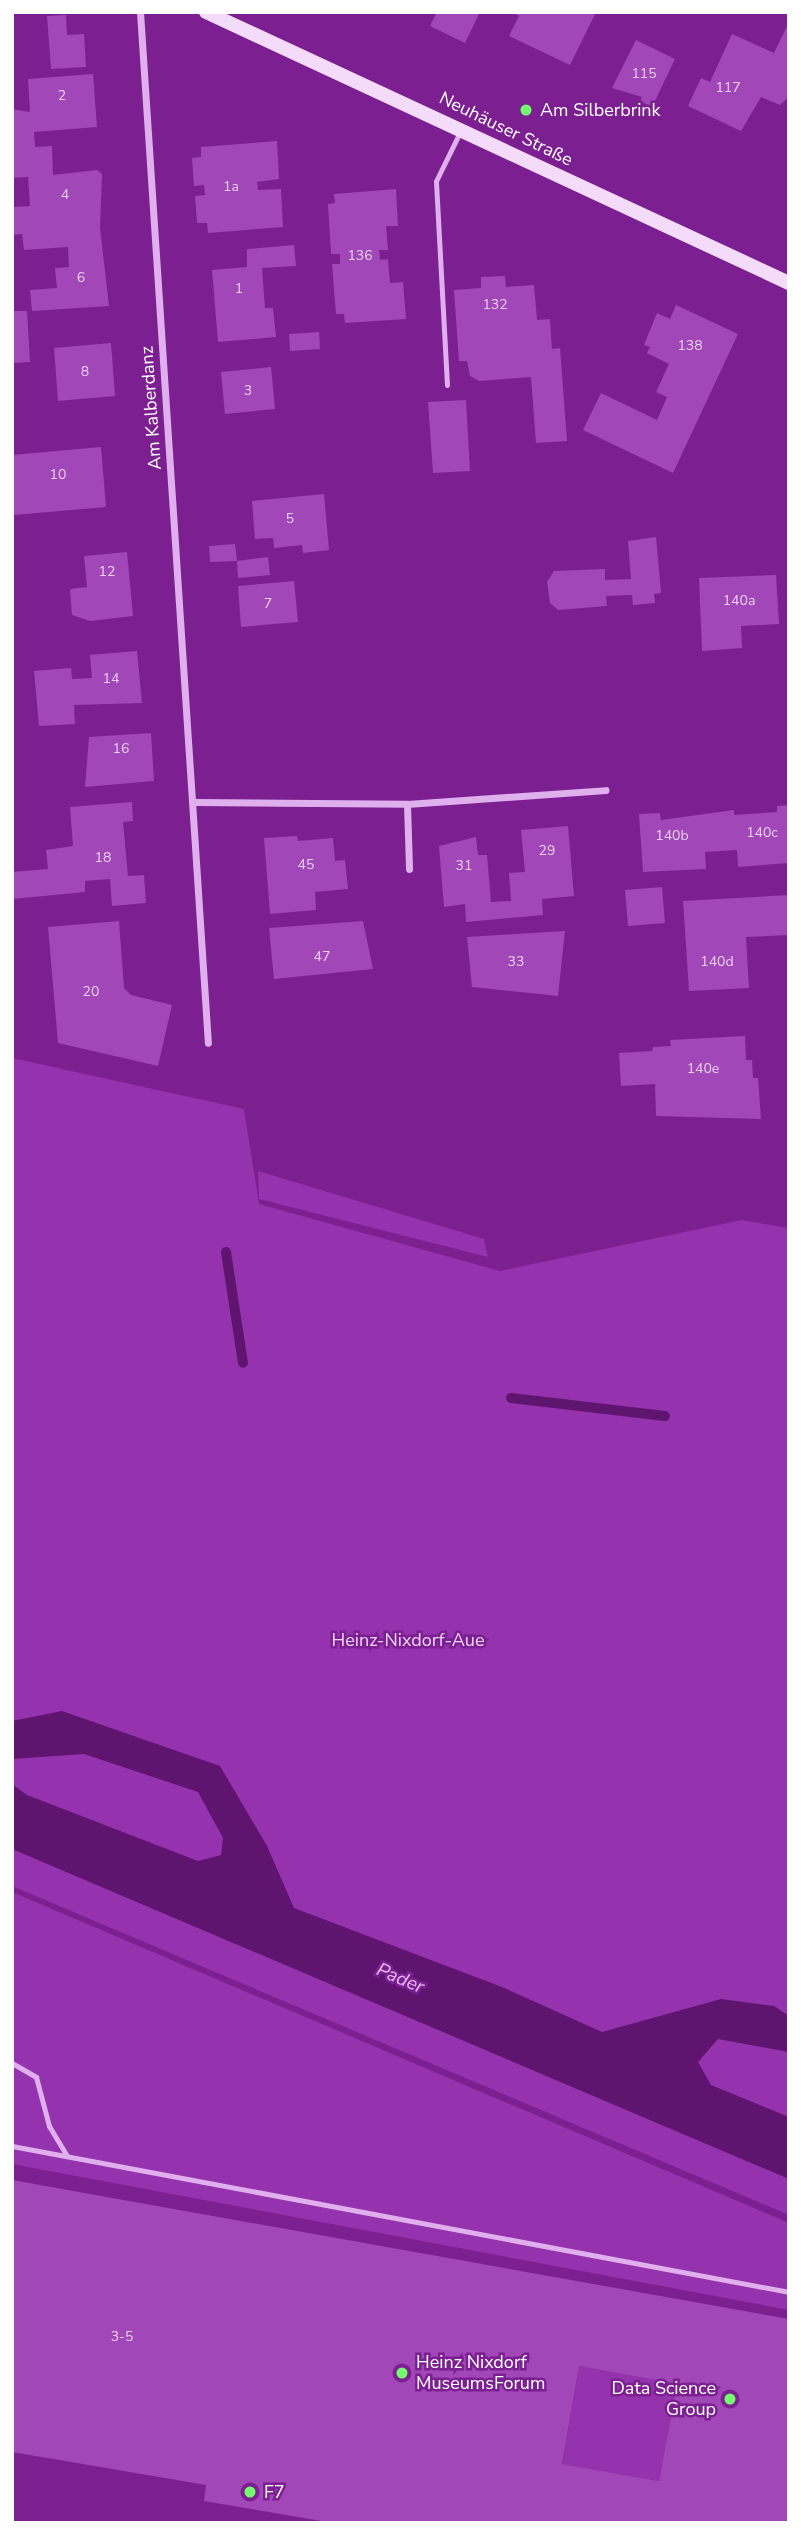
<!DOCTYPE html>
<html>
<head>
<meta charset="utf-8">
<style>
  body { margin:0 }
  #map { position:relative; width:801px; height:2535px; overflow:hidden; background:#7b1f91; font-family:"Nunito Sans",sans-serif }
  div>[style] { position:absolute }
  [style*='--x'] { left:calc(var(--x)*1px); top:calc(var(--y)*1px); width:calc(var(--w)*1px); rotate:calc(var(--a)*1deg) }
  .green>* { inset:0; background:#9532ae }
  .water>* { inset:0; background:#5f156f }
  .stream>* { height:10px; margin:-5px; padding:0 5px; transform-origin:5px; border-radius:5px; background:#5f156f }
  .building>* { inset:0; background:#a147b8 }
  .service>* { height:5px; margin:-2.5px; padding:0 2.5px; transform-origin:2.5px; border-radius:2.5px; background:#e0afed }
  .minor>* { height:7px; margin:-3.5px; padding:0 3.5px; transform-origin:3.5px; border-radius:3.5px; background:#e0afed }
  .secondary>* { height:14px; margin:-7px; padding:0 7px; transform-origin:7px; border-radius:7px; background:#f4dbfa }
  .dots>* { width:19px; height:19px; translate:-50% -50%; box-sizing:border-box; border:4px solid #7b1f91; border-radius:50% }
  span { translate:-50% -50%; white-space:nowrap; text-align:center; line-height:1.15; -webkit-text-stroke:5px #7b1f91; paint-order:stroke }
  .number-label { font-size:14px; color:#e8d1ed }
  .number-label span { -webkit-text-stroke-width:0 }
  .poi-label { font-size:18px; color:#fff }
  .left { translate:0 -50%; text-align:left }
  .right { translate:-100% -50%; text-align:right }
  .street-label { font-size:18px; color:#fff }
  .park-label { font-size:18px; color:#f2d5fa }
  .water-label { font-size:19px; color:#e8bbf4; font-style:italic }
  .frame { position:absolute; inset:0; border:14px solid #fff; pointer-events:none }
</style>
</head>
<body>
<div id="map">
  <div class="green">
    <i style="clip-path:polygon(12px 1058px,244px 1109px,259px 1204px,500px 1271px,742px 1220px,789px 1228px,789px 2215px,12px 1886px)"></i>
    <i style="clip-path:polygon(258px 1171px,484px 1239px,488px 1257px,259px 1199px)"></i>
    <i style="clip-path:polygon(12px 1892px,789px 2223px,789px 2310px,12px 2164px)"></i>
    <i style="clip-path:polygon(579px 2366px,677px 2384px,659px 2481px,562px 2464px)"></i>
  </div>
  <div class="water">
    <i style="clip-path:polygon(62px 1711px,220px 1766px,267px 1846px,294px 1908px,502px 1987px,602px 2032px,721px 1999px,774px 2006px,789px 2016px,789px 2052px,718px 2039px,698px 2062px,711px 2085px,789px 2117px,789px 2179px,12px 1849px,12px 1784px,27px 1795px,198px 1861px,221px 1855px,223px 1838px,198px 1792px,84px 1754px,12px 1759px,12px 1721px)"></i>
  </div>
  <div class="stream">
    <i style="--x:226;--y:1252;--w:112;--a:81.3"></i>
    <i style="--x:511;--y:1398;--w:155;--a:6.7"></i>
  </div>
  <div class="building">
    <i style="clip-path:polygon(437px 12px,480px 12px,465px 43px,430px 26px)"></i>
    <i style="clip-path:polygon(512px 12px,592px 12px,595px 14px,570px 65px,509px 36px,519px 16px)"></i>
    <i style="clip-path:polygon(66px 15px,67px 35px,84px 34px,86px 67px,51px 69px,47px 16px)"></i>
    <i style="clip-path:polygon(789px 22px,789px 96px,780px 105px,761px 97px,741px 131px,688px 106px,701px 78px,710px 82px,732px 34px,774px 53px)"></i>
    <i style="clip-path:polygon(636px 40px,675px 59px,652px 107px,640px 101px,642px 97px,612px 88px)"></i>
    <i style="clip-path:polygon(93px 74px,97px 127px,34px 132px,35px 147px,52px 146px,53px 175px,97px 170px,102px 174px,100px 228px,109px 306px,32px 311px,30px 290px,57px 288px,55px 268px,69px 267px,68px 247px,24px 250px,22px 234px,13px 235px,12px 207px,30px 206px,28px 177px,12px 178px,12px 109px,30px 112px,28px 79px)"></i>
    <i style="clip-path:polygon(277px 141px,279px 179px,257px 182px,258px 190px,281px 189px,283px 227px,208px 233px,207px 223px,197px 223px,195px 196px,205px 195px,204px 185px,194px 186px,192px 158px,201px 157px,201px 147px)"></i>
    <i style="clip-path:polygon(396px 189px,398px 226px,386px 226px,388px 250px,379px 250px,380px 260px,388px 259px,390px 283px,403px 282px,406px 319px,345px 323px,344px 314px,336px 314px,332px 264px,340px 264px,340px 254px,331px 254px,328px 204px,335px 203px,334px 194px)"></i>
    <i style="clip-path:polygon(294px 245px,296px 266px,262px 268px,265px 308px,273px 308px,276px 337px,218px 342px,212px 270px,247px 267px,247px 249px)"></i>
    <i style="clip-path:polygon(505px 276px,506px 287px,534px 285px,537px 320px,550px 319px,552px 349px,560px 348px,567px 441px,536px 443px,531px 377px,479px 381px,470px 376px,467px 361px,459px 361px,454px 290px,481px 288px,481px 277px)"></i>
    <i style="clip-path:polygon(676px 305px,738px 334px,673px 473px,583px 430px,601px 393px,657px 420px,667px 397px,656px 392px,669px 364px,647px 353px,650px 347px,644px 345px,657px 313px,670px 319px)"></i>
    <i style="clip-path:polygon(12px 311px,27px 311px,30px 362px,12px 363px)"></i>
    <i style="clip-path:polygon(319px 332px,320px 349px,290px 351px,289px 334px)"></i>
    <i style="clip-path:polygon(111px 343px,115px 396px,58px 401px,54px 348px)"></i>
    <i style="clip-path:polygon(271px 367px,275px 409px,225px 414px,221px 372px)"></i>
    <i style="clip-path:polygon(466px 400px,470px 471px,433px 473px,428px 402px)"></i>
    <i style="clip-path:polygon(101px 447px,106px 507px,14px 515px,12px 455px)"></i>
    <i style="clip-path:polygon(324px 494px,329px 550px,303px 553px,302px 545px,274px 548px,273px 538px,255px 539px,252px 501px)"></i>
    <i style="clip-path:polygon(656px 537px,661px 593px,654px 594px,655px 603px,633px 605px,632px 595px,606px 596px,607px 606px,558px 610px,550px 603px,547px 582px,554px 571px,605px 569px,605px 580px,631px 579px,628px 541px)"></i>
    <i style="clip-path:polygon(235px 544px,237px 561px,210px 562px,209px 546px)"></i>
    <i style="clip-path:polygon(127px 552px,133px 616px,90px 621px,72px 615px,70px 589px,87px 587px,84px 556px)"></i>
    <i style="clip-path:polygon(268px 557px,270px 575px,238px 578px,237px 561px)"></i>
    <i style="clip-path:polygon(776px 575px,779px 624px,741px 626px,742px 648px,702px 651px,699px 578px)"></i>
    <i style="clip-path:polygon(294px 581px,298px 622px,241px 627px,238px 586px)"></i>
    <i style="clip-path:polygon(137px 651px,142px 703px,74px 705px,75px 724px,39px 726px,34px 671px,71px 668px,72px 679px,92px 678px,90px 655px)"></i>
    <i style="clip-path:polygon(151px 733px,154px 781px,85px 787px,89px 737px)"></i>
    <i style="clip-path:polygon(132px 802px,133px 821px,123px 822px,128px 876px,144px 875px,146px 903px,112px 906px,110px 879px,85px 881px,85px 892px,12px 899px,12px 872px,48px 869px,46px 850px,73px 846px,70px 807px)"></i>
    <i style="clip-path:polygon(789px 805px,789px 863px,738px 867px,737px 850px,705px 852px,706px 869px,643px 872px,639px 814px,660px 813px,661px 820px,734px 810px,734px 815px,777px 812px,777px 806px)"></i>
    <i style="clip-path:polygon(568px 826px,574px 896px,542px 899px,543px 915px,466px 922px,465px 904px,444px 907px,439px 846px,476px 837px,478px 855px,487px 855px,491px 902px,511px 901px,509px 873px,525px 872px,521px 830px)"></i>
    <i style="clip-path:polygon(297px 836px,298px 841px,333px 838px,335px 861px,345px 860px,348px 889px,315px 892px,316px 910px,270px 914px,264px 838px)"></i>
    <i style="clip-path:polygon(662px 887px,665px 923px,628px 926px,625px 890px)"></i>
    <i style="clip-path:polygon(789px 895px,789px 935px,746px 937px,749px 988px,689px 991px,683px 901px)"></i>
    <i style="clip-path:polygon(119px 921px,124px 988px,131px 995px,172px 1005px,158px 1066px,58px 1043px,48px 927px)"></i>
    <i style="clip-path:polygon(363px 921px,373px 969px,274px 979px,269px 928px)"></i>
    <i style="clip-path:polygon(565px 931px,558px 996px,472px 987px,467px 937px)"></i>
    <i style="clip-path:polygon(745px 1036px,746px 1060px,752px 1060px,753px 1078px,758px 1078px,761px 1119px,656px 1116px,655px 1084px,621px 1086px,619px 1053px,652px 1051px,653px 1047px,671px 1046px,670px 1040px)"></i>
    <i style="clip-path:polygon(evenodd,12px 2180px,789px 2319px,789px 2523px,333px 2523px,204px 2501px,206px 2485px,12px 2452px,12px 2180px,579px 2366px,677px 2384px,659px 2481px,562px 2464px,579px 2366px)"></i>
  </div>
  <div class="service">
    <i style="--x:447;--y:385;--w:204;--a:-93.1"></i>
    <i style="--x:436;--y:181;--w:55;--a:-63.9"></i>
    <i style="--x:12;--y:2063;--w:28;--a:30"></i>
    <i style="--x:36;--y:2077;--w:51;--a:75.1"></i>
    <i style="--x:49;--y:2126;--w:35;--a:59"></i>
    <i style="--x:12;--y:2146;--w:791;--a:10.64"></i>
  </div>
  <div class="minor">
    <i style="--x:140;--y:12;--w:1033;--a:86.23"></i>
    <i style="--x:194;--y:802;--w:213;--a:0.5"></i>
    <i style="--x:407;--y:804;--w:199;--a:-4"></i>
    <i style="--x:407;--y:804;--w:65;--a:88.2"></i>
  </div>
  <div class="secondary">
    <i style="--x:206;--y:12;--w:643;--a:24.93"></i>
  </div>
  <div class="dots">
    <i style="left:526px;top:110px;background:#75fb6f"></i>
    <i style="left:402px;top:2373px;background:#75fb6f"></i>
    <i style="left:730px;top:2399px;background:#75fb6f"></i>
    <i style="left:250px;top:2492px;background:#75fb6f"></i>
  </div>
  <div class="number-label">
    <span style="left:644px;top:74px">115</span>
    <span style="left:728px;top:88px">117</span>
    <span style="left:62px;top:96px">2</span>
    <span style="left:231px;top:187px">1a</span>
    <span style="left:65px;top:195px">4</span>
    <span style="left:360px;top:256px">136</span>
    <span style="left:81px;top:278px">6</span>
    <span style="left:239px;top:289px">1</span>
    <span style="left:495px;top:305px">132</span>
    <span style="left:690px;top:346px">138</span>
    <span style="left:85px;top:372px">8</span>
    <span style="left:248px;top:391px">3</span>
    <span style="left:58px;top:475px">10</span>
    <span style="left:290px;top:519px">5</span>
    <span style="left:107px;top:572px">12</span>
    <span style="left:739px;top:601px">140a</span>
    <span style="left:268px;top:604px">7</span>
    <span style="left:111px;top:679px">14</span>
    <span style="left:121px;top:749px">16</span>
    <span style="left:762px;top:833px">140c</span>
    <span style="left:672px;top:836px">140b</span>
    <span style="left:547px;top:851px">29</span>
    <span style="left:103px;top:858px">18</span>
    <span style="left:306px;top:865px">45</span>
    <span style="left:464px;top:866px">31</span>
    <span style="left:322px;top:957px">47</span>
    <span style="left:516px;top:962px">33</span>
    <span style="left:717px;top:962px">140d</span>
    <span style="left:91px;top:992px">20</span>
    <span style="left:703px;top:1069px">140e</span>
    <span style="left:122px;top:2337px">3-5</span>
  </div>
  <div class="poi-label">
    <span class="left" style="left:540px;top:110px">Am Silberbrink</span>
    <span class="left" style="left:416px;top:2373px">Heinz Nixdorf<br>MuseumsForum</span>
    <span class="right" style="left:716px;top:2399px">Data Science<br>Group</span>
    <span class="left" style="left:264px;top:2492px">F7</span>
  </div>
  <div class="street-label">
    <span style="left:506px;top:129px;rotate:26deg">Neuhäuser Straße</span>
    <span style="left:151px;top:408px;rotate:-94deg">Am Kalberdanz</span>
  </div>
  <div class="park-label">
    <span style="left:408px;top:1640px">Heinz-Nixdorf-Aue</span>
  </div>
  <div class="water-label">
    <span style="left:400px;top:1979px;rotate:23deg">Pader</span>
  </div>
  <div class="frame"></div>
</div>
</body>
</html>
